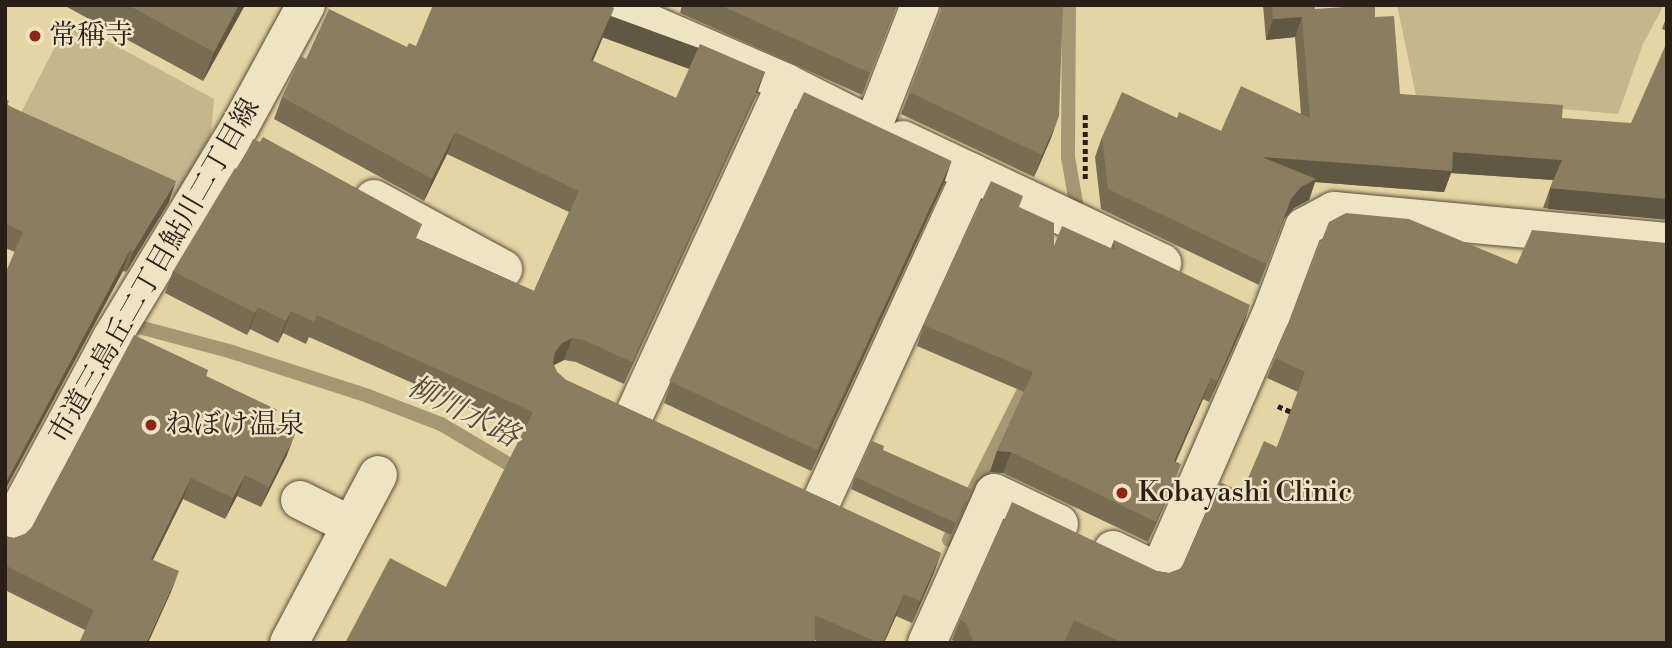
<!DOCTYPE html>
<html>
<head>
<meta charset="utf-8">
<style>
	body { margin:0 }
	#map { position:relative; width:1672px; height:648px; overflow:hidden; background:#e5d5a4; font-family:"Libre Bodoni","Noto Serif JP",serif }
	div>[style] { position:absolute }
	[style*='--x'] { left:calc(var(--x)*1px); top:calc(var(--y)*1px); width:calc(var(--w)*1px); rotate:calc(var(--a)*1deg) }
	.green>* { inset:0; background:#c5b68c }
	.stream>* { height:14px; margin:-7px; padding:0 7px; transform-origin:7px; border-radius:7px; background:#a59774 }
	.path>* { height:4.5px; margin-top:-2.25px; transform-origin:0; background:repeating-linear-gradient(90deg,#2a1f17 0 5px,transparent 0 8.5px) }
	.roads { filter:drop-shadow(0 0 2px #594c3a) drop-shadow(0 0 2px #594c3a) }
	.minor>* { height:38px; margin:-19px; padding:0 19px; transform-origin:19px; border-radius:19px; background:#eee4c4 }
	.wall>* { inset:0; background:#786c53 }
	.shaded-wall>* { inset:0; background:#615843; transform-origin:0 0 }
	.building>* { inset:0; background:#8b7e60; transform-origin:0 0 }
	.dots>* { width:19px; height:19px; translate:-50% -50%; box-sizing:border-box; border:4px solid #eee4c4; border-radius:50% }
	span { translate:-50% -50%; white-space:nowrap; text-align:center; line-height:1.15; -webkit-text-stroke:5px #eee4c4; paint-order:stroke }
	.poi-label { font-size:28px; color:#2a1f17 }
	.left { translate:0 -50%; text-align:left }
	.street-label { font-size:28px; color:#2a1f17 }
	.water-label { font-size:30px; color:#554938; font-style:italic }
	.frame { position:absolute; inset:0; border:7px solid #2a1f17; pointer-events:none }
</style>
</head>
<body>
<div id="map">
	<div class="green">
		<i style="clip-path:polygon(1397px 5px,1664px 5px,1643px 44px,1618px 114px,1416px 96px)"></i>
		<i style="clip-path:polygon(69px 20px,214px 99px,211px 133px,176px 198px,14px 126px)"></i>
	</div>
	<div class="stream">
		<i style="--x:1069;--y:5;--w:152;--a:90.4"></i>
		<i style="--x:1068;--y:157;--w:64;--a:80.1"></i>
		<i style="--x:139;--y:327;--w:96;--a:15"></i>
		<i style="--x:232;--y:352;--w:143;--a:17.9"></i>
		<i style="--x:368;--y:396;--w:78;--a:21"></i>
		<i style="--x:441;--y:424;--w:94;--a:30.7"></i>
		<i style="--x:949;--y:540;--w:183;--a:-63.4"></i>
	</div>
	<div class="path">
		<i style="--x:1085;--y:179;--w:66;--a:-90"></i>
		<i style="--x:1278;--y:406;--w:20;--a:24"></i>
	</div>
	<div class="roads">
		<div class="minor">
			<i style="--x:607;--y:5;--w:195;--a:23.5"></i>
			<i style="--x:786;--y:83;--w:74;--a:26.6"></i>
			<i style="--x:873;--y:126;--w:130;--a:-68.8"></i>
			<i style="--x:903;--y:140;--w:287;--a:25.4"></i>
			<i style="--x:374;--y:199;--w:147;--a:28.5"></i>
			<i style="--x:635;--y:413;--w:363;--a:-65.4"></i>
			<i style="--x:300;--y:500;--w:56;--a:26.6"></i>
			<i style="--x:822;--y:500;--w:360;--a:-65.4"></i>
			<i style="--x:5;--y:537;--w:225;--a:-61.8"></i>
			<i style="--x:111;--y:339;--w:249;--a:-58.8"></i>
			<i style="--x:240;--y:126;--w:138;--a:-61.4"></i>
			<i style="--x:1113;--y:550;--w:51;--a:25.6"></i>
			<i style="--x:1159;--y:572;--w:280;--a:-66.5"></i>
			<i style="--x:1271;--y:315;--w:94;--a:-69.4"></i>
			<i style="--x:1304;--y:227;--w:34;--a:-28"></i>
			<i style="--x:1334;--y:211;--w:334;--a:5.3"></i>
			<i style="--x:289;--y:643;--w:190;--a:-62.1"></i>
			<i style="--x:927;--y:643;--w:164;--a:-65.9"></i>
			<i style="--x:994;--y:493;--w:72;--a:25.5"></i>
		</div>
	</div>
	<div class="wall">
		<i style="clip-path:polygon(67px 5px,245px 5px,203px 81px,67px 7px)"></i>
		<i style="clip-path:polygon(682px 5px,897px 5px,862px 95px,680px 13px)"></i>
		<i style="clip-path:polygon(941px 5px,1063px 5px,1051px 138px,1034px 177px,901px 114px,941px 11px)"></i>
		<i style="clip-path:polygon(1263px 5px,1315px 5px,1315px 9px,1375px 17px,1400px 94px,1562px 118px,1667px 220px,1543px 208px,1553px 180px,1451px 173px,1444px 192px,1315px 182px,1309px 200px,1294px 208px,1284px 219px,1259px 285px,1101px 209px,1095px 157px,1102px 137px,1177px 118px,1221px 131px,1301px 114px,1295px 37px,1266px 40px)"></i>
		<i style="clip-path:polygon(1667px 16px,1667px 31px,1662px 29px)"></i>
		<i style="clip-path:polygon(606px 30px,593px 61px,676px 98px,757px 94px,624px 384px,576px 362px,564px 360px,554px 365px,557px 372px,566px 380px,941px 553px,933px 575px,912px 623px,896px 616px,884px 643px,820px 643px,815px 640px,446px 587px,523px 432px,309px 337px,306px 344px,283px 333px,278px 343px,250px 329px,247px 335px,165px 293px,173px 271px,422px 224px,416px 238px,534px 291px,569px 212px,447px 154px,424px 201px,274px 119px,282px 97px,306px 59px,407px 47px)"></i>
		<i style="clip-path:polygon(5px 99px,8px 105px,169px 202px,126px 272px,123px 271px,5px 490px,5px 274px,15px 252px,5px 248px)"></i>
		<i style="clip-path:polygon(951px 162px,944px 183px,811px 471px,664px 403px,671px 382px)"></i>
		<i style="clip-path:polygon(1019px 207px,1054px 246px,1111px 248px,1114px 240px,1243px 326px,1209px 402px,1203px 399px,1175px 462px,1173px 485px,1148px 542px,1003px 473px,990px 472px,997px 451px,1024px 392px,917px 346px,924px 325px)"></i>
		<i style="clip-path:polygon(1517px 264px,1667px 643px,1071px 643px,1067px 641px,1066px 643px,957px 643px,952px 640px,960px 620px,1157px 571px,1169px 573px,1180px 569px,1277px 447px,1298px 392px,1267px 378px,1275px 358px)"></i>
		<i style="clip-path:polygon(208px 370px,206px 376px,277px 410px,272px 423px,287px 455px,261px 507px,237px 496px,225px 519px,183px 499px,153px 560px,171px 592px,85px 630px,5px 590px,5px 536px,14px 538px,25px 534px)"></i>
		<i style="clip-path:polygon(883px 450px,967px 501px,951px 535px,851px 489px,855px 477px)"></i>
	</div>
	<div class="shaded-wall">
		<i style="clip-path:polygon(239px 5px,245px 5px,203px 81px,214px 52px)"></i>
		<i style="clip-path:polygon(614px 8px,606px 30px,583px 82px,591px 60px)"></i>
		<i style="clip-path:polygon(1302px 17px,1295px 37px,1266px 40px,1273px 19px)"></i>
		<i style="left:765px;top:72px;width:23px;height:319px;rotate:110deg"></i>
		<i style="clip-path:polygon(1059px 116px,1051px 138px,1034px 177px,1042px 155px)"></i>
		<i style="clip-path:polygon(455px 132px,447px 154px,424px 201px,432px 179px)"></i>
		<i style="clip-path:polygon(1453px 152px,1562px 160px,1555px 180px,1451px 173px,1444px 192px,1315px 182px,1309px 200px,1294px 208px,1284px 219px,1259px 285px,1291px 199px,1262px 157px)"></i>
		<i style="clip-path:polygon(951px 162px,944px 183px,811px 471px,819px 450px)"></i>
		<i style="clip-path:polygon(176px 181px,169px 202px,126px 272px,133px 252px)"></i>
		<i style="left:1550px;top:188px;width:118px;height:21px;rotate:5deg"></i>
		<i style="clip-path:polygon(130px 250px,123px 271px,5px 490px,5px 484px)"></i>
		<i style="clip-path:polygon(1250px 305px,1243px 326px,1209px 402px,1217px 381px)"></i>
		<i style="clip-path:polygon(258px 307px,250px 329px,247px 335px,255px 313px)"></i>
		<i style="clip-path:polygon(291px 311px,283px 333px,278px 343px,286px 321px)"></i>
		<i style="clip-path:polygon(572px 338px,564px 360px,554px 365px,547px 374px,555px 352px,562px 343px)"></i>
		<i style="clip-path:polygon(1211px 378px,1203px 399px,1167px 482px,1174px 461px)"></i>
		<i style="clip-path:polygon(295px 434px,287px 455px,261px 507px,269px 487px)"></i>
		<i style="clip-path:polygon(997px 451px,1011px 452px,1003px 473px,990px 472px)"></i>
		<i style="clip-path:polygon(1181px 464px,1173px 485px,1148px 542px,1156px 522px)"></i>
		<i style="clip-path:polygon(245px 475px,237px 496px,225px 519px,233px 498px)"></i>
		<i style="clip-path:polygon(191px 478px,183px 499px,143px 579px,151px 559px)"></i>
		<i style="clip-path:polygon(941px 553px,933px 575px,912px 623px,920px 601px)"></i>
		<i style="clip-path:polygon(179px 571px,171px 592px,148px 643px,146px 643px)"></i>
		<i style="clip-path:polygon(904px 594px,896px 616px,884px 643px,883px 643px)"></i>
	</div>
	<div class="building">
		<i style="clip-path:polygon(128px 5px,239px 5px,214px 52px)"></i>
		<i style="clip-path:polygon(433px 5px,608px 5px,614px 8px,591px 60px,676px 98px,700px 44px,765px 72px,632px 362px,584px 340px,572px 338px,562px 343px,555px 352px,553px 363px,557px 372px,566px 380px,941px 553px,920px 601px,904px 594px,883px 643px,879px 643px,815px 615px,815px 643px,345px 643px,390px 558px,446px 587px,533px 412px,317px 315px,314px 322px,291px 311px,286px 321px,258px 307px,255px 313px,173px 271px,235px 168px,238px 170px,253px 139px,260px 142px,263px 137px,422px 224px,415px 238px,534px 291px,579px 191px,455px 132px,432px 179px,282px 97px,301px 56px,306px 59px,329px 9px,407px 47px,409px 43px,416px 46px)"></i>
		<i style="clip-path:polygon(720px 5px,896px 5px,870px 73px)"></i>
		<i style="clip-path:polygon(943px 5px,1063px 5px,1059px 116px,1042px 155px,909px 92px)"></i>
		<i style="clip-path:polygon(1272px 5px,1315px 5px,1315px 9px,1375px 5px,1375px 17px,1394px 16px,1400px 94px,1563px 105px,1562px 118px,1631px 123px,1667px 42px,1667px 199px,1550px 188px,1562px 160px,1453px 152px,1452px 171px,1262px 157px,1316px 179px,1301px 187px,1291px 199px,1266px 264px,1108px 189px,1102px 137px,1122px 92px,1177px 118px,1179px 112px,1221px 131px,1241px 86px,1310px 118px,1302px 17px,1273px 19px)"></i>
		<i style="left:804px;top:92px;width:163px;height:319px;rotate:25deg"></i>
		<i style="clip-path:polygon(5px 99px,9px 101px,7px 105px,176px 181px,133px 252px,130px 250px,5px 484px,5px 274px,23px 232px,5px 223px)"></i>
		<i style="clip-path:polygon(991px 181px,1023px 196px,1019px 207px,1054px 223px,1054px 246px,1062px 226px,1115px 250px,1114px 240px,1250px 305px,1217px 381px,1211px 378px,1174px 461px,1181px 464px,1156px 522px,1011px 452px,997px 451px,1033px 372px,924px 325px)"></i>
		<i style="clip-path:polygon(1346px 213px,1409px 219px,1517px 264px,1532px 230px,1667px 243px,1667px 643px,1123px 643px,1074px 620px,1064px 643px,974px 643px,966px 623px,960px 620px,1012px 502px,1157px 571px,1169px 573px,1180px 569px,1186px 560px,1220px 482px,1242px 492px,1264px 441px,1277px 447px,1305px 372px,1275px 358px,1329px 222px)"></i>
		<i style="clip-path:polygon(134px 335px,208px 370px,205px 376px,277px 410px,270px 422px,295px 434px,269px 487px,245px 475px,233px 498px,191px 478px,151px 559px,179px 571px,146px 643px,79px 643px,94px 610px,5px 565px,5px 536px,14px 538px,25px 534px,32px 527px)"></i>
		<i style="clip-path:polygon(872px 441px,884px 446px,883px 450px,971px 489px,956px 523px,855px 477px)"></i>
	</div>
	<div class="dots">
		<i style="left:35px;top:36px;background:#8f2418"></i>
		<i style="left:151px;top:425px;background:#8f2418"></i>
		<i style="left:1122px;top:493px;background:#8f2418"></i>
	</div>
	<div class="poi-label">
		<span class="left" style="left:49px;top:36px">常稱寺</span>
		<span class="left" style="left:165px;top:425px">ねぼけ温泉</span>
		<span class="left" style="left:1138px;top:493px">Kobayashi Clinic</span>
	</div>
	<div class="street-label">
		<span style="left:155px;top:271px;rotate:-60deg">市道三島丘二丁目鮎川二丁目線</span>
	</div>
	<div class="water-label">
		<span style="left:463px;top:412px;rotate:27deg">柳川水路</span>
	</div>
	<div class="frame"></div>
</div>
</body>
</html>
